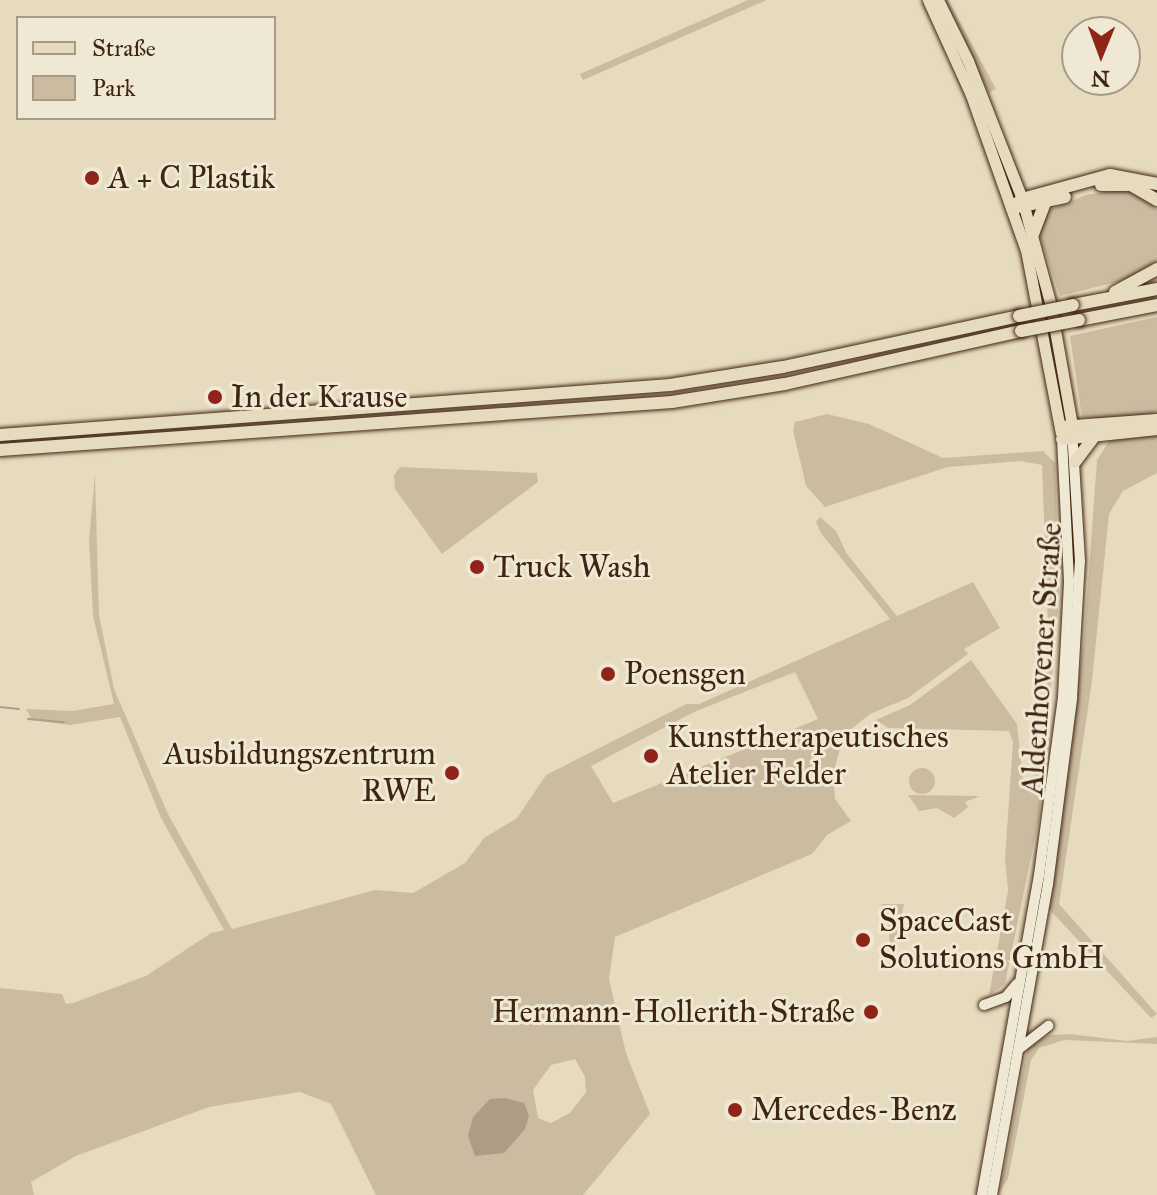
<!DOCTYPE html>
<html>
<head>
<meta charset="utf-8">
<style>
	body { margin:0 }
	#map { position:relative; width:1157px; height:1195px; overflow:hidden; background:#e7dbbf; font-family:"IM FELL Great Primer",serif }
	div>[style] { position:absolute }
	[style*='--x'] { left:calc(var(--x)*1px); top:calc(var(--y)*1px); width:calc(var(--w)*1px); rotate:calc(var(--a)*1deg) }
	.green>* { inset:0; background:#cbbca1 }
	.round { border-radius:50% }
	.water>* { inset:0; background:#ae9d84 }
	.stream>* { height:2px; margin:-1px; padding:0 1px; transform-origin:1px; border-radius:1px; background:#ae9d84 }
	.roads { filter:drop-shadow(0 0 2px #402510) drop-shadow(0 0 2px #402510) }
	.secondary>* { height:10px; margin:-5px; padding:0 5px; transform-origin:5px; border-radius:5px; background:#efe8d5 }
	.primary>* { height:11px; margin:-5.5px; padding:0 5.5px; transform-origin:5.5px; border-radius:5.5px; background:#e7dbbf }
	.highway>* { height:12px; margin:-6px; padding:0 6px; transform-origin:6px; border-radius:6px; background:#e7dbbf }
	.bridges { filter:drop-shadow(0 0 2px #402510) drop-shadow(0 0 2px #402510) }
	.highway-bridge>* { height:12px; margin:-6px; padding:0 6px; transform-origin:6px; border-radius:6px; background:#e7dbbf }
	.dots>* { width:22px; height:22px; translate:-50% -50%; box-sizing:border-box; border:4px solid #efe8d5; border-radius:50% }
	span { translate:-50% -50%; white-space:nowrap; text-align:center; line-height:1.15; -webkit-text-stroke:6px #efe8d5; paint-order:stroke }
	.poi-label { font-size:32px; color:#402510 }
	.left { translate:0 -50%; text-align:left }
	.right { translate:-100% -50%; text-align:right }
	.street-label { font-size:32px; color:#402510 }
	.legend { position:absolute; left:16px; top:16px; width:260px; height:104px; box-sizing:border-box; background:#efe8d5; border:2px solid #a99a86; margin:0; padding:10px 14px; list-style:none; font-size:24px; color:#402510 }
	.legend li { display:flex; align-items:center; gap:16px; height:40px }
	.legend b { width:40px; border:2px solid #a99a86 }
	.north { position:absolute; left:1061px; top:16px; width:80px; height:80px; box-sizing:border-box; background:#efe8d5; border:2px solid #a99a86; border-radius:50%; rotate:181deg; font-size:22px; font-weight:700; line-height:32px; text-align:center; color:#402510 }
	.north::after { content:''; display:block; margin:auto; width:28px; height:36px; background:#8f2418; clip-path:polygon(50% 0,100% 100%,50% 72%,0 100%) }
</style>
</head>
<body>
<div id="map">
	<div class="green">
		<i style="clip-path:polygon(748px 0,767px 0,583px 80px,580px 74px)"></i>
		<i style="clip-path:polygon(942px 0,948px 0,996px 89px,989px 93px)"></i>
		<i style="clip-path:polygon(1113px 191px,1135px 192px,1157px 209px,1157px 261px,1140px 276px,1060px 296px,1039px 234px,1049px 210px,1086px 195px)"></i>
		<i style="clip-path:polygon(1157px 317px,1157px 413px,1106px 419px,1082px 417px,1070px 336px)"></i>
		<i style="clip-path:polygon(827px 414px,869px 424px,943px 458px,1043px 451px,1055px 463px,1059px 597px,1039px 818px,1005px 984px,989px 995px,1008px 891px,1005px 858px,1013px 742px,1009px 731px,888px 728px,876px 720px,910px 705px,971px 660px,1017px 724px,1023px 780px,1040px 773px,1048px 626px,1042px 465px,1020px 461px,948px 467px,825px 507px,806px 486px,793px 430px,795px 422px)"></i>
		<i style="clip-path:polygon(1157px 433px,1157px 473px,1123px 491px,1109px 514px,1092px 681px,1059px 904px,1157px 1014px,1151px 1018px,1048px 908px,1084px 638px,1097px 460px,1109px 441px)"></i>
		<i style="clip-path:polygon(400px 467px,537px 473px,538px 482px,442px 554px,395px 489px,394px 475px)"></i>
		<i style="clip-path:polygon(evenodd,95px 474px,99px 615px,114px 689px,168px 814px,232px 929px,375px 890px,413px 893px,465px 863px,484px 838px,517px 818px,546px 775px,686px 704px,699px 704px,890px 619px,821px 533px,816px 522px,820px 517px,836px 531px,847px 554px,897px 616px,973px 582px,1000px 628px,964px 649px,968px 654px,908px 698px,870px 714px,844px 735px,833px 774px,835px 799px,851px 821px,827px 835px,812px 854px,615px 937px,609px 979px,626px 1053px,650px 1114px,583px 1195px,376px 1195px,331px 1104px,300px 1092px,209px 1107px,76px 1156px,31px 1182px,34px 1195px,0 1195px,0 988px,62px 994px,66px 1004px,73px 1003px,146px 976px,211px 933px,224px 930px,161px 818px,120px 717px,70px 725px,32px 720px,26px 709px,72px 711px,114px 704px,93px 616px,89px 540px,95px 474px,795px 672px,818px 719px,613px 803px,591px 766px,694px 712px,795px 672px,95px 474px,575px 1059px,585px 1077px,586px 1092px,570px 1113px,551px 1123px,538px 1118px,533px 1090px,551px 1065px,575px 1059px)"></i>
		<i class="round" style="left:909px;top:768px;width:26px;height:26px"></i>
		<i style="clip-path:polygon(908px 795px,980px 796px,965px 802px,968px 807px,954px 818px,937px 808px,919px 811px)"></i>
		<i style="clip-path:polygon(881px 904px,904px 904px,892px 969px,885px 949px,890px 948px,887px 909px)"></i>
		<i style="clip-path:polygon(1070px 1034px,1127px 1041px,1157px 1037px,1157px 1044px,1064px 1040px,1039px 1048px,1031px 1060px,1008px 1179px,1000px 1191px,1028px 1045px,1050px 1035px)"></i>
	</div>
	<div class="water">
		<i style="clip-path:polygon(505px 1098px,524px 1103px,529px 1115px,525px 1129px,504px 1153px,475px 1156px,468px 1136px,473px 1117px,490px 1099px)"></i>
	</div>
	<div class="stream">
		<i style="--x:0;--y:707;--w:19;--a:6"></i>
		<i style="--x:28;--y:719;--w:36;--a:5"></i>
	</div>
	<div class="roads">
		<div class="secondary">
			<i style="--x:984;--y:1005;--w:23;--a:-20"></i>
			<i style="--x:1006;--y:997;--w:17;--a:-50"></i>
			<i style="--x:1020;--y:1048;--w:36;--a:-38"></i>
			<i style="--x:982;--y:1195;--w:325;--a:-79.9"></i>
			<i style="--x:1039;--y:875;--w:180;--a:-82.3"></i>
			<i style="--x:1063;--y:697;--w:116;--a:-87"></i>
			<i style="--x:1069;--y:581;--w:142;--a:-92.8"></i>
			<i style="--x:992;--y:1195;--w:316;--a:-79.8"></i>
			<i style="--x:1048;--y:884;--w:188;--a:-82.6"></i>
			<i style="--x:1072;--y:698;--w:137;--a:-86.7"></i>
			<i style="--x:1080;--y:561;--w:129;--a:-93.5"></i>
		</div>
		<div class="primary">
			<i style="--x:928;--y:0;--w:104;--a:65.6"></i>
			<i style="--x:971;--y:95;--w:164;--a:70.5"></i>
			<i style="--x:1026;--y:250;--w:186;--a:79.2"></i>
			<i style="--x:938;--y:0;--w:68;--a:63.8"></i>
			<i style="--x:968;--y:61;--w:148;--a:68.6"></i>
			<i style="--x:1022;--y:199;--w:107;--a:74.8"></i>
			<i style="--x:1050;--y:302;--w:126;--a:79.9"></i>
		</div>
		<div class="highway">
			<i style="--x:1101;--y:185;--w:30;--a:0"></i>
			<i style="--x:1131;--y:185;--w:30;--a:30"></i>
			<i style="--x:1012;--y:208;--w:13;--a:-42"></i>
			<i style="--x:1022;--y:199;--w:91;--a:-15.3"></i>
			<i style="--x:1110;--y:175;--w:48;--a:10.8"></i>
			<i style="--x:1012;--y:208;--w:54;--a:-11.7"></i>
			<i style="--x:1033;--y:234;--w:33;--a:-69"></i>
			<i style="--x:1115;--y:292;--w:48;--a:-28.7"></i>
			<i style="--x:1073;--y:305;--w:86;--a:-10.8"></i>
			<i style="--x:1079;--y:320;--w:79;--a:-10.9"></i>
			<i style="--x:1061;--y:427;--w:96;--a:-4.2"></i>
			<i style="--x:0;--y:435;--w:672;--a:-4.27"></i>
			<i style="--x:670;--y:385;--w:114;--a:-9.1"></i>
			<i style="--x:783;--y:367;--w:241;--a:-12.2"></i>
			<i style="--x:1062;--y:439;--w:96;--a:-6"></i>
			<i style="--x:0;--y:450;--w:674;--a:-4.09"></i>
			<i style="--x:672;--y:402;--w:114;--a:-9.1"></i>
			<i style="--x:785;--y:384;--w:242;--a:-12.7"></i>
			<i style="--x:1075;--y:462;--w:31;--a:-53"></i>
		</div>
	</div>
	<div class="bridges">
		<div class="highway-bridge">
			<i style="--x:1019;--y:316;--w:55;--a:-11.5"></i>
			<i style="--x:1021;--y:331;--w:59;--a:-10.7"></i>
		</div>
	</div>
	<div class="dots">
		<i style="left:92px;top:178px;background:#8f2418"></i>
		<i style="left:215px;top:397px;background:#8f2418"></i>
		<i style="left:477px;top:567px;background:#8f2418"></i>
		<i style="left:608px;top:674px;background:#8f2418"></i>
		<i style="left:651px;top:756px;background:#8f2418"></i>
		<i style="left:452px;top:773px;background:#8f2418"></i>
		<i style="left:863px;top:940px;background:#8f2418"></i>
		<i style="left:871px;top:1012px;background:#8f2418"></i>
		<i style="left:735px;top:1110px;background:#8f2418"></i>
	</div>
	<div class="poi-label">
		<span class="left" style="left:108px;top:178px">A + C Plastik</span>
		<span class="left" style="left:231px;top:397px">In der Krause</span>
		<span class="left" style="left:493px;top:567px">Truck Wash</span>
		<span class="left" style="left:624px;top:674px">Poensgen</span>
		<span class="left" style="left:667px;top:756px">Kunsttherapeutisches<br>Atelier Felder</span>
		<span class="right" style="left:436px;top:773px">Ausbildungszentrum<br>RWE</span>
		<span class="left" style="left:879px;top:940px">SpaceCast<br>Solutions GmbH</span>
		<span class="right" style="left:855px;top:1012px">Hermann-Hollerith-Straße</span>
		<span class="left" style="left:751px;top:1110px">Mercedes-Benz</span>
	</div>
	<div class="street-label">
		<span style="left:1042px;top:659px;rotate:-86deg">Aldenhovener Straße</span>
	</div>
	<ul class="legend">
	<li><b style="height:10px;background:#e7dbbf"></b>Straße</li>
	<li><b style="height:22px;background:#cbbca1"></b>Park</li>
	</ul>
	<div class="north">N</div>
</div>
</body>
</html>
